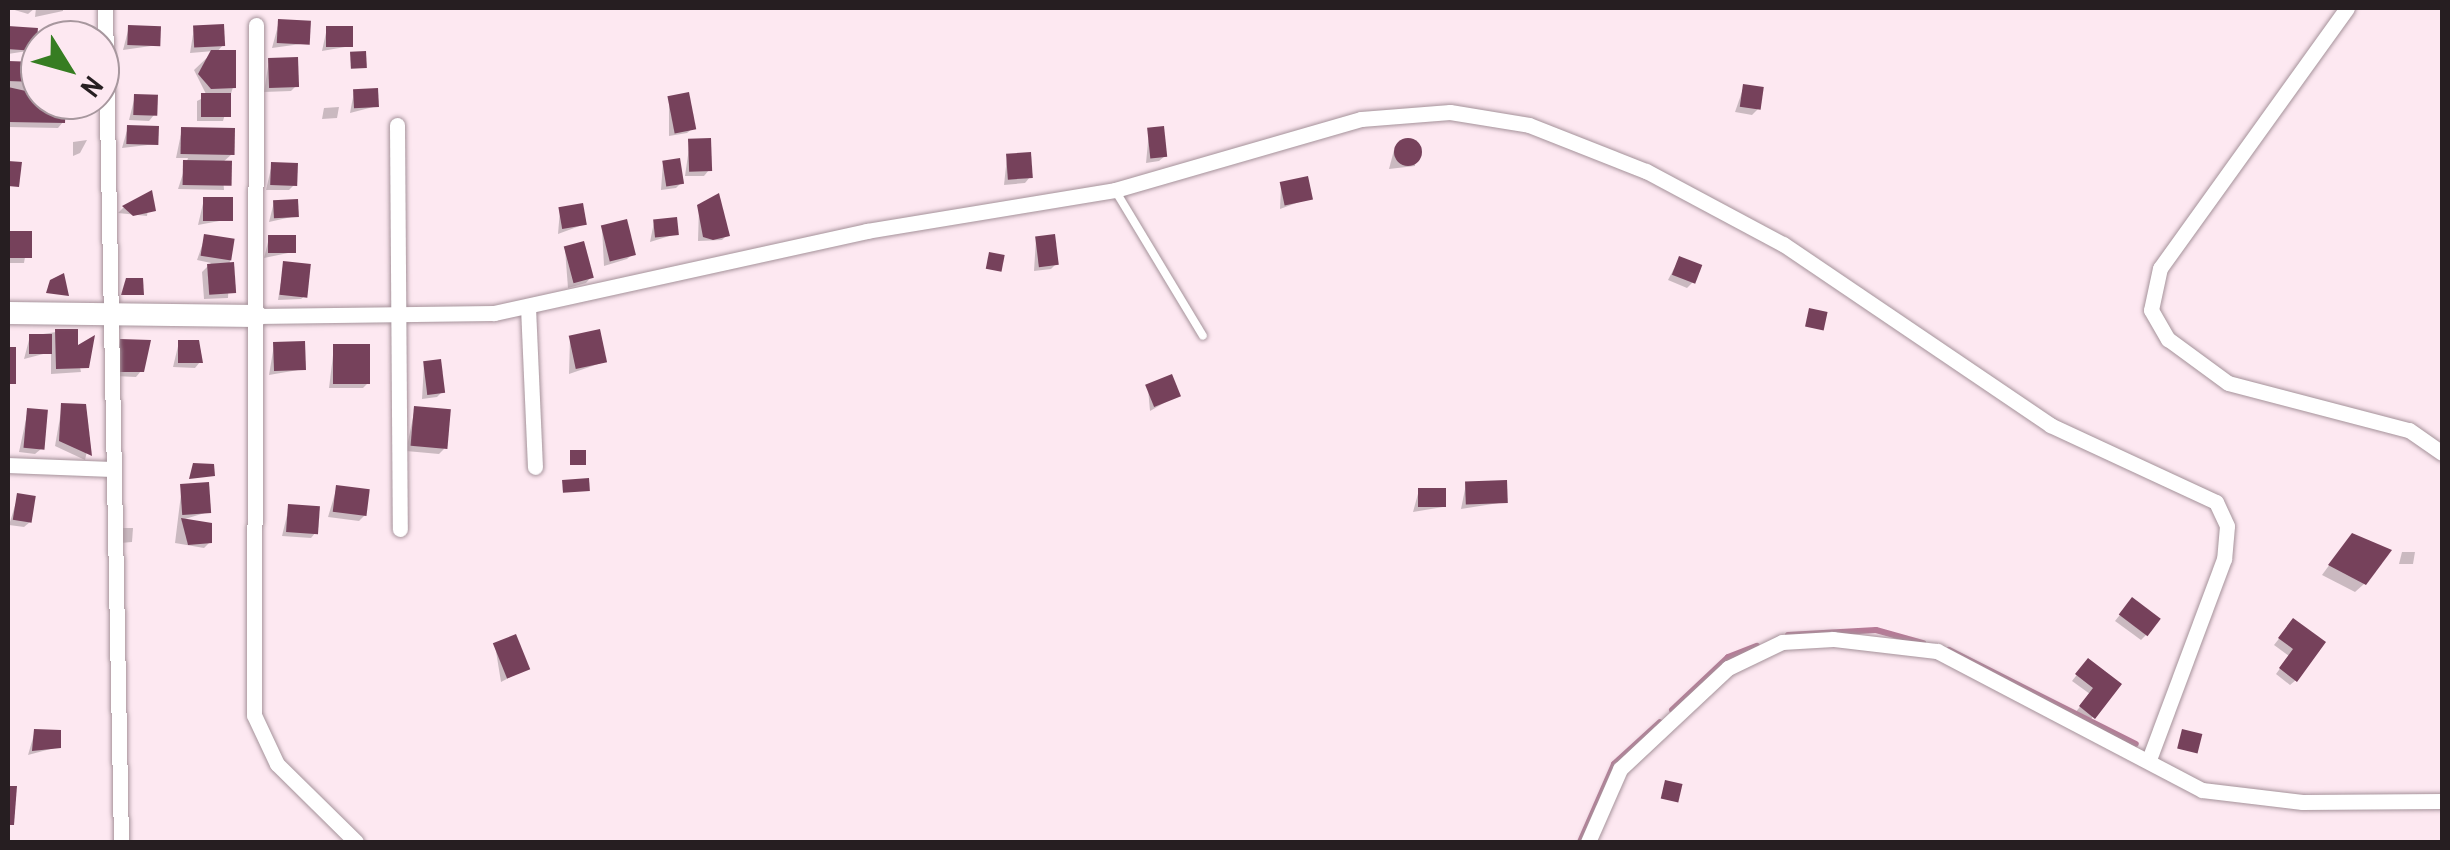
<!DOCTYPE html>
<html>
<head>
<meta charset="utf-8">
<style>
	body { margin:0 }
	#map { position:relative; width:2450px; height:850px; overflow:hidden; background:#fde8f1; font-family:"Archivo Narrow",sans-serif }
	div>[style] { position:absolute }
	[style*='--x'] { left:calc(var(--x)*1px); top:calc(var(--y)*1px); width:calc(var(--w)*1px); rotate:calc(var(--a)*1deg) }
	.shadow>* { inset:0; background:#0003 }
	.stream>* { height:6px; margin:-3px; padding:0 3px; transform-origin:3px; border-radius:3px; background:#b67b97 }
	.building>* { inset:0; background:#76415b; transform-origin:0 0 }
	.round { border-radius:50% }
	.roads { filter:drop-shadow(0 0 2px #a5929a) drop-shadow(0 0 2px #a5929a) }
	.lane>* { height:8px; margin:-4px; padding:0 4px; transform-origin:4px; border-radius:4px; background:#fff }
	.street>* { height:15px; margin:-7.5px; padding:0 7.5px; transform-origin:7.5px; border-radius:7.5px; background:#fff }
	.secondary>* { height:22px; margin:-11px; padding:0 11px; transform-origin:11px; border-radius:11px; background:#fff }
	span { translate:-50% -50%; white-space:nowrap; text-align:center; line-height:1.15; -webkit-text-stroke:10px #fde8f1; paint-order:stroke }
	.frame { position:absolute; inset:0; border:10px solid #261e21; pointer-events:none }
	.north { position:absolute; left:20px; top:20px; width:100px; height:100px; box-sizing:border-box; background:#fde8f1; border:2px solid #a7979e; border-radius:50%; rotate:127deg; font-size:28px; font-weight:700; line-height:40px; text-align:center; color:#261e21 }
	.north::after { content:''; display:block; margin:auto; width:35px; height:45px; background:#367d22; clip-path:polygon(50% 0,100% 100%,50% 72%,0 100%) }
</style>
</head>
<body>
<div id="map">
	<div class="shadow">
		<i style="clip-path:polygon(8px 8px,35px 8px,28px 14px)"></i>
		<i style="clip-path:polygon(36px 8px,63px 8px,63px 11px,35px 17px)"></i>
		<i style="clip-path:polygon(279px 22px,308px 43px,272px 48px)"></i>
		<i style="clip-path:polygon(129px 27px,158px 45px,123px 50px)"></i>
		<i style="clip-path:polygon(194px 28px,223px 45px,216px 53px,233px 87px,223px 121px,197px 121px,197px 101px,207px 96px,194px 70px,214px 51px,190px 53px)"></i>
		<i style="clip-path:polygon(327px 28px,351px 46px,322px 51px)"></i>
		<i style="clip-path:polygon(8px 29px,36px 31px,34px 50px,8px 54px)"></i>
		<i style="clip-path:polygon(269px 60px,296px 86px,291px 91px,264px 92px)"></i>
		<i style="clip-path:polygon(8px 63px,34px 64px,24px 90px,40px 90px,63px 122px,58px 128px,8px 127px)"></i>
		<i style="clip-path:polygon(1744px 86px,1758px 109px,1752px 115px,1735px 112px)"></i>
		<i style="clip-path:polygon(354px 92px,377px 106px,350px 113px)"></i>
		<i style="clip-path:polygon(135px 96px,154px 115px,149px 121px,129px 120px)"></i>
		<i style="clip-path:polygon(669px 98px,693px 128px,687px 133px,669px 136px)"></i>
		<i style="clip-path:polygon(339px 107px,337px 118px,322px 119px,324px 108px)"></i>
		<i style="clip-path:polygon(128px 127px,156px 144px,122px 148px)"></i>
		<i style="clip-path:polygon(182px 129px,232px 154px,222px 163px,224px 190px,178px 189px,188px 158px,176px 158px)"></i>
		<i style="clip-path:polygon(1149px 131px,1165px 156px,1159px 161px,1146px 163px)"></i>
		<i style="clip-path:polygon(87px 140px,80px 153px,73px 156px,73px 142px)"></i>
		<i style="clip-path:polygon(690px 141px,709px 170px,704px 176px,685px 176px)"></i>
		<i style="clip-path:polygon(1417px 141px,1415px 166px,1389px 169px,1394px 150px)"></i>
		<i style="clip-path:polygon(1007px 157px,1030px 177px,1025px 183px,1004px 185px)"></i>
		<i style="clip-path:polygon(663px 162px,681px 183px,676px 188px,661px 190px)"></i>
		<i style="clip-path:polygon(272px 164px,294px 185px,289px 190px,266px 190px)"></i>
		<i style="clip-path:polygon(1281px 186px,1310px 198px,1280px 209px)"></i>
		<i style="clip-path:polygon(150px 194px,147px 216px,118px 213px,123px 208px)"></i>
		<i style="clip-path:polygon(204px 199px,230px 219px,198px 225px)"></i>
		<i style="clip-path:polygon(274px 202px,296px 216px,269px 222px)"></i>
		<i style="clip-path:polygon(699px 207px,727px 235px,722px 240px,698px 241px)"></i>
		<i style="clip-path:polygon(560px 210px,585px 224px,558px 234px)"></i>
		<i style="clip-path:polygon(654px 222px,676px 234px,650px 242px)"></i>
		<i style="clip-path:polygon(602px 228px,633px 254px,627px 259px,604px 266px)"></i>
		<i style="clip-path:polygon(8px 234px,29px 234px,24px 263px,8px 263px)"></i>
		<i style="clip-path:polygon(205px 237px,230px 259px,228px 298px,204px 299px,202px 272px,211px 263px,197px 260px)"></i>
		<i style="clip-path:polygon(269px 238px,293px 252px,264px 258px)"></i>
		<i style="clip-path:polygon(1036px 239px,1056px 264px,1051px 269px,1034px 271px)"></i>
		<i style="clip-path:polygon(565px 249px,591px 277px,586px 283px,568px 288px)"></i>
		<i style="clip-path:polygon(1679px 259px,1693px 282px,1687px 288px,1668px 280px)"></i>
		<i style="clip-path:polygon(284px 264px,307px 294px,301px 299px,278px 300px)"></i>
		<i style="clip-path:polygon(56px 332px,76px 349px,81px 372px,51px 374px,51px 352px,24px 359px,30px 336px)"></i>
		<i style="clip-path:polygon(570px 338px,604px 362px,569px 374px)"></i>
		<i style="clip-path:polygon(121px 342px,141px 371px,136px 377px,114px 376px)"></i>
		<i style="clip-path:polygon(179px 342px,200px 362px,195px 368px,173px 367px)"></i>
		<i style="clip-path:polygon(274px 345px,304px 369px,269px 375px)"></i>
		<i style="clip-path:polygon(334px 347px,369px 382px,363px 388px,329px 388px)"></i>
		<i style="clip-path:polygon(424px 364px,442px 392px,437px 397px,422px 399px)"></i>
		<i style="clip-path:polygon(1148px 388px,1178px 395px,1150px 411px)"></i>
		<i style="clip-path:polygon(62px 406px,90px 438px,85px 460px,55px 446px)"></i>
		<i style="clip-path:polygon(415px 408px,444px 449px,439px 454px,406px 451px)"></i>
		<i style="clip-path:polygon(28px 410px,41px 449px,35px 454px,19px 452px)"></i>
		<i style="clip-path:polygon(1466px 484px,1505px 502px,1461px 509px)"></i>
		<i style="clip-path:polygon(182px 486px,208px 512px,185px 519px,210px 542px,204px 548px,175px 543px)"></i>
		<i style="clip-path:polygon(337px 487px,365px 515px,359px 521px,328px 517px)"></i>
		<i style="clip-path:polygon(1419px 490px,1443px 507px,1413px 512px)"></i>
		<i style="clip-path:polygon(18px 496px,30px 522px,24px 527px,9px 525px)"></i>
		<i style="clip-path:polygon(289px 507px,316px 532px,311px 538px,282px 536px)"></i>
		<i style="clip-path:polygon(121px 528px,133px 528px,132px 542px,120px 543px)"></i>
		<i style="clip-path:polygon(2344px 545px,2364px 584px,2355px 592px,2322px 575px)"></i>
		<i style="clip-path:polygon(2415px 552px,2413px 564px,2399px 564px,2402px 552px)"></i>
		<i style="clip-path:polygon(2127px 606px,2146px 635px,2141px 640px,2115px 621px)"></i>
		<i style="clip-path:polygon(2293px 621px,2296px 680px,2290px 685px,2276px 674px,2289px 656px,2274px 645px)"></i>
		<i style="clip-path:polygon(495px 645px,527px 668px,501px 682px)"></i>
		<i style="clip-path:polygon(2083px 667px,2118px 684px,2088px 723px,2075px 713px,2090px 694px,2072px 681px)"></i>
		<i style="clip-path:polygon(35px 731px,58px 747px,28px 755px)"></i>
	</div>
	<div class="stream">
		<i style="--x:1788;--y:635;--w:88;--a:-3.3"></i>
		<i style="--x:1876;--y:630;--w:49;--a:15.5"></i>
		<i style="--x:1949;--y:650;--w:209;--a:26.7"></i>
		<i style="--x:1672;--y:710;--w:77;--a:-43.4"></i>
		<i style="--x:1728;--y:657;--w:31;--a:-21"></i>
		<i style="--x:1580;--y:842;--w:85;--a:-66.4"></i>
		<i style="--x:1614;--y:764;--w:62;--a:-42.4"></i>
	</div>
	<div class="building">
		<i style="left:278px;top:19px;width:33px;height:24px;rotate:3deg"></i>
		<i style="left:224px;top:24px;width:22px;height:31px;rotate:87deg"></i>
		<i style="left:128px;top:25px;width:33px;height:20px;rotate:2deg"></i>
		<i style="left:8px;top:26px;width:30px;height:23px;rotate:4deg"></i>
		<i style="left:326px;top:26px;width:27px;height:21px"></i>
		<i style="clip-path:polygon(211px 50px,236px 50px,236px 88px,211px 89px,198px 74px)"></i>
		<i style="left:366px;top:51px;width:17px;height:16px;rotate:87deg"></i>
		<i style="left:298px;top:57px;width:30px;height:30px;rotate:88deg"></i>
		<i style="left:8px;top:61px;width:29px;height:20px;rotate:2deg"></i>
		<i style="left:1743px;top:84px;width:21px;height:23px;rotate:8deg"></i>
		<i style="clip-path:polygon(8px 87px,66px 100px,65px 123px,8px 122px)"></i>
		<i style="left:378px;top:88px;width:19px;height:25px;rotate:87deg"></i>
		<i style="left:689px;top:92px;width:38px;height:22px;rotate:79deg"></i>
		<i style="left:201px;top:93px;width:30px;height:24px"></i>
		<i style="left:134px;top:94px;width:24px;height:21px;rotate:2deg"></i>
		<i style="left:127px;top:125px;width:32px;height:19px;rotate:2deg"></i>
		<i style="left:1164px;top:126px;width:31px;height:17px;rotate:84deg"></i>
		<i style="left:181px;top:127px;width:54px;height:27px;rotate:1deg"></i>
		<i style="left:711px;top:138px;width:33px;height:23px;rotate:88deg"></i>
		<i class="round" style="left:1394px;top:138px;width:28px;height:28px"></i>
		<i style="left:1031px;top:152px;width:26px;height:25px;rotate:86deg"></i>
		<i style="left:680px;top:158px;width:26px;height:18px;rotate:81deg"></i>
		<i style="left:183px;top:160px;width:49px;height:25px;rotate:1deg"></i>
		<i style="clip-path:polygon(8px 161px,22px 162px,19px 187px,8px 186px)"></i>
		<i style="left:271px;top:162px;width:27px;height:23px;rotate:2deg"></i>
		<i style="left:1308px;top:176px;width:24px;height:29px;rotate:78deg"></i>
		<i style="clip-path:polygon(152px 190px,156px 211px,133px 216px,122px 206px)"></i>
		<i style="clip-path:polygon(719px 193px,730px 236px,713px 240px,703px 237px,697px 205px)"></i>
		<i style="left:203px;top:197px;width:30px;height:24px"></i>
		<i style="left:298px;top:199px;width:18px;height:25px;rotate:87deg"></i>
		<i style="left:583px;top:203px;width:22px;height:25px;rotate:80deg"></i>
		<i style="left:677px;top:217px;width:18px;height:24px;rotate:84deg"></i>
		<i style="left:627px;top:219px;width:37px;height:27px;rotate:76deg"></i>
		<i style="left:8px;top:231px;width:24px;height:27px"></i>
		<i style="left:204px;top:234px;width:31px;height:22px;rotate:9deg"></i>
		<i style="left:1055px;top:234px;width:31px;height:20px;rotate:83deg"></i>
		<i style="left:268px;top:235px;width:28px;height:18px"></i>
		<i style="left:584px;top:241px;width:38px;height:21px;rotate:75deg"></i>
		<i style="left:989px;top:252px;width:16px;height:17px;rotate:11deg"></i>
		<i style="left:1679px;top:256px;width:25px;height:20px;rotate:21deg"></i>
		<i style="left:283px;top:261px;width:28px;height:34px;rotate:6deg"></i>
		<i style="left:234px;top:262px;width:31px;height:27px;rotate:86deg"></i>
		<i style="clip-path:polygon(64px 273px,69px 296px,46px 293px,50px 280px)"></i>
		<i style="clip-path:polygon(126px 278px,143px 278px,144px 295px,121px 295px)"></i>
		<i style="left:1809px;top:308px;width:19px;height:19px;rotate:12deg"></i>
		<i style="clip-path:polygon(55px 329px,78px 329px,78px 345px,95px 335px,89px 368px,56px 369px)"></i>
		<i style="left:600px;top:329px;width:34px;height:32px;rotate:78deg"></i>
		<i style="left:29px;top:334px;width:23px;height:20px"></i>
		<i style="clip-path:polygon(120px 339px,151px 340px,144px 372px,119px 372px)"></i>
		<i style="clip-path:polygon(178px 340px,199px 340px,203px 363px,178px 363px)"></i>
		<i style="left:305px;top:341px;width:29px;height:32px;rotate:88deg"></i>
		<i style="left:333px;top:344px;width:37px;height:40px"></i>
		<i style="left:8px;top:347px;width:8px;height:37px"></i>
		<i style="left:441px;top:359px;width:34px;height:18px;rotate:83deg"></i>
		<i style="left:1172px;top:374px;width:24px;height:29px;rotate:68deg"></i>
		<i style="clip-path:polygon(61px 403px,86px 404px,92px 456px,59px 441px)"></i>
		<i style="left:414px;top:406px;width:37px;height:40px;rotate:5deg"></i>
		<i style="left:27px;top:408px;width:21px;height:40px;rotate:5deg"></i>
		<i style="left:570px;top:450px;width:16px;height:15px"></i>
		<i style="clip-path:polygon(193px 463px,214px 464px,215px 476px,189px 479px)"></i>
		<i style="left:589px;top:478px;width:13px;height:27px;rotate:86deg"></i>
		<i style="left:1507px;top:480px;width:23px;height:42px;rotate:88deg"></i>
		<i style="left:209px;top:482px;width:31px;height:29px;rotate:86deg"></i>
		<i style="left:336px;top:485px;width:34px;height:27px;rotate:7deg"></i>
		<i style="left:1418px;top:488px;width:28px;height:19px"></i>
		<i style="left:17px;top:493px;width:19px;height:27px;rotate:9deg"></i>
		<i style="left:288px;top:504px;width:32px;height:28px;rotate:4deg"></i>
		<i style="clip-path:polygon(181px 518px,212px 523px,212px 543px,188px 545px)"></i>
		<i style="clip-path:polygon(2352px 533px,2392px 550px,2366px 585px,2328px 565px)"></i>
		<i style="left:2132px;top:597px;width:36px;height:22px;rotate:37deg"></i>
		<i style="clip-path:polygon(2293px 618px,2326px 642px,2297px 682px,2279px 668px,2293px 649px,2278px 638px)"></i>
		<i style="left:516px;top:634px;width:38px;height:25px;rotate:68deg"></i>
		<i style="clip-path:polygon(2088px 658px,2122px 684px,2095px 719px,2079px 706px,2093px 688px,2075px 674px)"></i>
		<i style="clip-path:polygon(34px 729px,61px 730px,61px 748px,32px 751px)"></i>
		<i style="left:2182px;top:729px;width:21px;height:20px;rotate:14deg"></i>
		<i style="left:1665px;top:780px;width:18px;height:19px;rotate:13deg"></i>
		<i style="clip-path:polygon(8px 786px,17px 786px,14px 825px,8px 825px)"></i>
	</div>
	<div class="roads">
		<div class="lane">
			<i style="--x:1115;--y:190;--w:170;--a:58.9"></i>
		</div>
		<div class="street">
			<i style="--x:105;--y:8;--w:834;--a:88.9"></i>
			<i style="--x:2347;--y:8;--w:320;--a:125.7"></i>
			<i style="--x:2160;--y:268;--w:43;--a:102.1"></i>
			<i style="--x:2151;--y:310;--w:34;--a:60"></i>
			<i style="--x:2168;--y:339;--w:74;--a:36.3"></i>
			<i style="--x:2228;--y:383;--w:187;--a:14.6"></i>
			<i style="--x:2409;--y:430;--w:40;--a:34.9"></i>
			<i style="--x:256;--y:25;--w:690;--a:90.17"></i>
			<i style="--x:254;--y:715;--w:54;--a:64.9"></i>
			<i style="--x:277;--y:764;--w:111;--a:44.6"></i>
			<i style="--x:397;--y:125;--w:404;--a:89.6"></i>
			<i style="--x:528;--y:307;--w:160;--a:87.5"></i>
			<i style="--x:256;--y:316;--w:238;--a:-0.7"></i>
			<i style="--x:494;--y:313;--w:382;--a:-12.4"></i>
			<i style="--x:867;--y:231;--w:251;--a:-9.4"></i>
			<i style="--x:1115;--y:190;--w:256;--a:-16.1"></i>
			<i style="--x:1361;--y:119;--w:89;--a:-4.5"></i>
			<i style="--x:1450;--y:112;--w:80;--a:9.3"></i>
			<i style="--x:1529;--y:125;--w:126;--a:21.5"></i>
			<i style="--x:1646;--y:171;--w:155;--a:28.1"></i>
			<i style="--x:1783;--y:244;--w:323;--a:34.1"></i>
			<i style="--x:2050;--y:425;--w:183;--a:24.9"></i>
			<i style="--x:2216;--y:502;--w:26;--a:65"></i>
			<i style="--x:2227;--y:526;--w:33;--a:95"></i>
			<i style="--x:2224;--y:559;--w:215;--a:110.5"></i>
			<i style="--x:8;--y:465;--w:103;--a:2.2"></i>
			<i style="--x:1588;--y:842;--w:80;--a:-66.3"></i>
			<i style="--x:1620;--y:769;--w:148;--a:-43.1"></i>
			<i style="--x:1728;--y:668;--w:60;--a:-25.7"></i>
			<i style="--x:1782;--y:642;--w:51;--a:-3.4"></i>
			<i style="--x:1833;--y:639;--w:105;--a:6.6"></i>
			<i style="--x:1937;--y:651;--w:299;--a:27.7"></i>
			<i style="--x:2202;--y:790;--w:101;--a:6.8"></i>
			<i style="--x:2302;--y:802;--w:140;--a:-0.4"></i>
		</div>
		<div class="secondary">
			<i style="--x:8;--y:313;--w:248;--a:0.7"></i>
		</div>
	</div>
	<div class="frame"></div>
	<div class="north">N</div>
</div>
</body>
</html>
